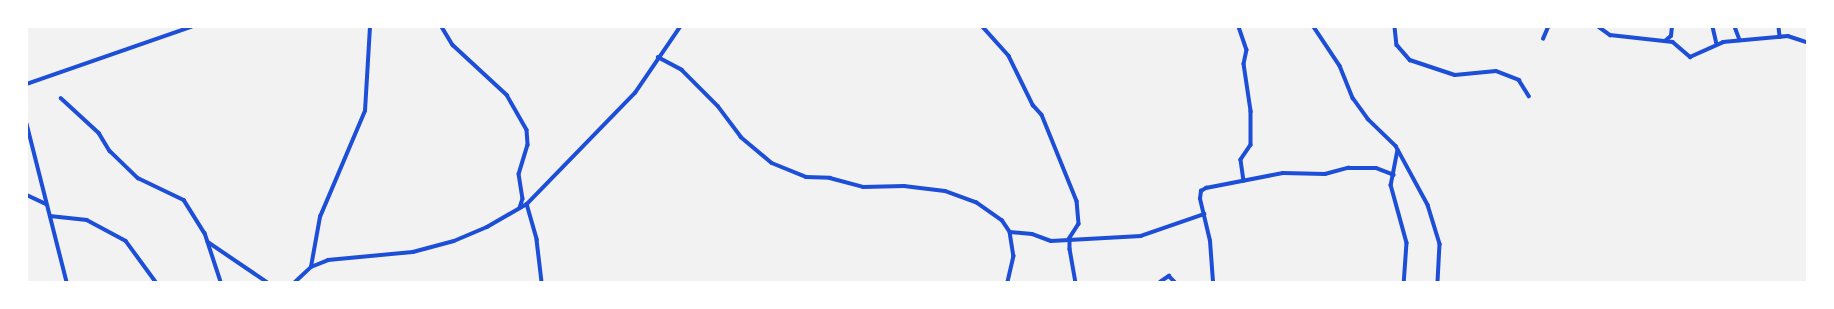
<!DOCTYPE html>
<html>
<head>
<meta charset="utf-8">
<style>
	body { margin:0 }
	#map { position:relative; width:1834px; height:309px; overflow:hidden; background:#f2f2f2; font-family:"Roboto Condensed",sans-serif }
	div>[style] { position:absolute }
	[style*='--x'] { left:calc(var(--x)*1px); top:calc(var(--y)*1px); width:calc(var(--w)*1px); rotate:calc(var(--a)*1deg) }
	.minor>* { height:3.5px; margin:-1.75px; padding:0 1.75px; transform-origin:1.75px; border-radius:1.75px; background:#1d4ed8 }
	span { translate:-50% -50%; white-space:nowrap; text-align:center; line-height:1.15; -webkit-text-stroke:4px #fff; paint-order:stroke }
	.frame { position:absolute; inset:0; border:28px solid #fff; pointer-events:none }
</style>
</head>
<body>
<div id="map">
	<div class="minor">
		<i style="--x:442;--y:27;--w:21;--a:59"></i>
		<i style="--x:453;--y:45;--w:74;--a:42.8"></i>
		<i style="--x:507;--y:95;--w:40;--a:60.3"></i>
		<i style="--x:527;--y:130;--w:15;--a:86"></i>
		<i style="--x:528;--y:145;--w:30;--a:107"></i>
		<i style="--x:519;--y:174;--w:25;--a:81"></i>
		<i style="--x:523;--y:199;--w:9;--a:108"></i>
		<i style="--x:983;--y:27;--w:39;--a:48"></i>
		<i style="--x:1009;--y:56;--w:55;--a:63.9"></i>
		<i style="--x:1033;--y:105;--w:13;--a:48"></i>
		<i style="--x:1042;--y:115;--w:93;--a:67.9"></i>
		<i style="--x:1077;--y:201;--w:23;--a:85"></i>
		<i style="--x:1079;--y:224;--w:17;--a:123"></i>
		<i style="--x:1070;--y:238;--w:11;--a:90"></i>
		<i style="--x:1070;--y:249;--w:34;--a:80"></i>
		<i style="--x:1239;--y:27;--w:24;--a:71"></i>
		<i style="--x:1247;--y:50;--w:14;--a:102"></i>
		<i style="--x:1244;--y:64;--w:48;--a:81.5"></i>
		<i style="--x:1251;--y:111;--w:34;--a:90"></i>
		<i style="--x:1251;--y:145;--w:18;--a:124"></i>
		<i style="--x:1241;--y:160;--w:21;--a:82"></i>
		<i style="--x:1314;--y:27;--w:47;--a:56.3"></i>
		<i style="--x:1340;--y:66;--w:35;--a:68"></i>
		<i style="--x:1353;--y:98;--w:26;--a:54"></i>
		<i style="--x:1368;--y:119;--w:39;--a:44"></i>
		<i style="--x:1396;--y:146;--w:67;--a:61.5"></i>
		<i style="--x:1428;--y:205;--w:41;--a:72.9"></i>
		<i style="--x:1440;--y:244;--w:38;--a:93"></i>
		<i style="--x:1395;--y:27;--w:18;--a:84"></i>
		<i style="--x:1397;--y:45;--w:20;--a:49"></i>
		<i style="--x:1410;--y:60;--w:47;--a:18.4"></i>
		<i style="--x:1455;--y:75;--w:41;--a:-5.6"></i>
		<i style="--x:1496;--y:71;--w:25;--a:21"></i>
		<i style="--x:1519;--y:80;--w:19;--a:58"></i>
		<i style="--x:1599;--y:27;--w:14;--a:36"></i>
		<i style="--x:1610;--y:35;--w:63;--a:6.3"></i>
		<i style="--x:1673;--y:42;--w:23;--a:41"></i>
		<i style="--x:1690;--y:57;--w:36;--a:-24"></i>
		<i style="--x:1723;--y:42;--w:65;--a:-5.3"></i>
		<i style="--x:1788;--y:36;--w:20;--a:18"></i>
		<i style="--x:1713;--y:27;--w:17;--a:77"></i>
		<i style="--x:1735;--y:27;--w:14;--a:69"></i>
		<i style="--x:1779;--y:27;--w:10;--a:84"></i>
		<i style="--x:1543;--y:39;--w:13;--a:-67"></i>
		<i style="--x:1666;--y:40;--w:6;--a:-39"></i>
		<i style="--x:1671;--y:36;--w:9;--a:-84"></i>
		<i style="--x:658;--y:57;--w:27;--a:28"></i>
		<i style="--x:682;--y:70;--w:51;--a:45"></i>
		<i style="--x:718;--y:106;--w:39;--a:53"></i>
		<i style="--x:741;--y:137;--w:40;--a:40"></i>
		<i style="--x:772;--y:163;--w:37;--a:22"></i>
		<i style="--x:806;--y:177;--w:24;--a:2"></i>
		<i style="--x:830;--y:178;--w:34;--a:15"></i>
		<i style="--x:863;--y:187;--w:41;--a:-1.4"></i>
		<i style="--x:904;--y:186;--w:41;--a:7"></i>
		<i style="--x:945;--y:191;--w:33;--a:20"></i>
		<i style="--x:976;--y:202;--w:32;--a:35"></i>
		<i style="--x:1002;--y:220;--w:14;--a:56"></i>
		<i style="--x:1010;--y:232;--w:24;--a:81"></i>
		<i style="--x:1014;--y:256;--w:27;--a:103"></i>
		<i style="--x:27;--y:84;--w:174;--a:-19.2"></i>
		<i style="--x:61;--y:98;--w:52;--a:42.6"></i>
		<i style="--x:99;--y:133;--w:21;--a:59"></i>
		<i style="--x:110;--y:151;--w:39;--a:44"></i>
		<i style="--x:138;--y:178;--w:51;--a:25.6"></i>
		<i style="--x:184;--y:200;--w:39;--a:58"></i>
		<i style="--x:205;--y:233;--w:52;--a:71.9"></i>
		<i style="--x:27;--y:124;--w:163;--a:75.8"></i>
		<i style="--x:1398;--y:150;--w:36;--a:101"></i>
		<i style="--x:1391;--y:185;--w:60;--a:74.6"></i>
		<i style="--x:1407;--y:243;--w:39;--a:94"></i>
		<i style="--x:27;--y:195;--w:21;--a:25"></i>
		<i style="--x:527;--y:204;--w:37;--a:74"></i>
		<i style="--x:537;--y:240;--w:42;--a:83.2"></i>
		<i style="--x:50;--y:216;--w:37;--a:6"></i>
		<i style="--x:87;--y:220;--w:44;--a:28.3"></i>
		<i style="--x:126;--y:241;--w:51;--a:53.8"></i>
		<i style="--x:1010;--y:232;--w:22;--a:5"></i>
		<i style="--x:1032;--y:234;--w:20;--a:20"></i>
		<i style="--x:1051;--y:241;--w:90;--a:-3.2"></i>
		<i style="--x:1141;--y:236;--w:67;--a:-19.2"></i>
		<i style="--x:208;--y:242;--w:71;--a:34.1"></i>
		<i style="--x:311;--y:267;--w:51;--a:-79.8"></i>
		<i style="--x:320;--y:217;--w:115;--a:-67"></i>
		<i style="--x:365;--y:111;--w:84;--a:-86.6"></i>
		<i style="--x:295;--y:282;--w:22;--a:-43"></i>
		<i style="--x:311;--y:267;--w:18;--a:-22"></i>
		<i style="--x:328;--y:260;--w:85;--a:-5.4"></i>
		<i style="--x:413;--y:252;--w:42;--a:-15"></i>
		<i style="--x:454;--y:241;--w:36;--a:-23"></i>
		<i style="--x:487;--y:227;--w:46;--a:-29.9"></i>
		<i style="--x:527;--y:204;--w:155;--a:-45.8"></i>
		<i style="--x:635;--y:93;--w:80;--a:-55.7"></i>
		<i style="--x:1160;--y:282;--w:11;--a:-34"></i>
		<i style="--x:1169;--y:276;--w:8;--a:45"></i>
		<i style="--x:1213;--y:282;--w:41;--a:-94.2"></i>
		<i style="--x:1210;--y:241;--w:43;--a:-103.4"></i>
		<i style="--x:1200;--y:199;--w:8;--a:-83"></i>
		<i style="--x:1201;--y:191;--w:6;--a:-31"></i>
		<i style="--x:1206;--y:188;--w:78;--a:-11"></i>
		<i style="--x:1283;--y:173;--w:42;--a:1.4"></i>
		<i style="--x:1325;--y:174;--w:24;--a:-15"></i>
		<i style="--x:1348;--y:168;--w:28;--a:0"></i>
		<i style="--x:1376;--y:168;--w:19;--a:21"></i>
	</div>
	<div class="frame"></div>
</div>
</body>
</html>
